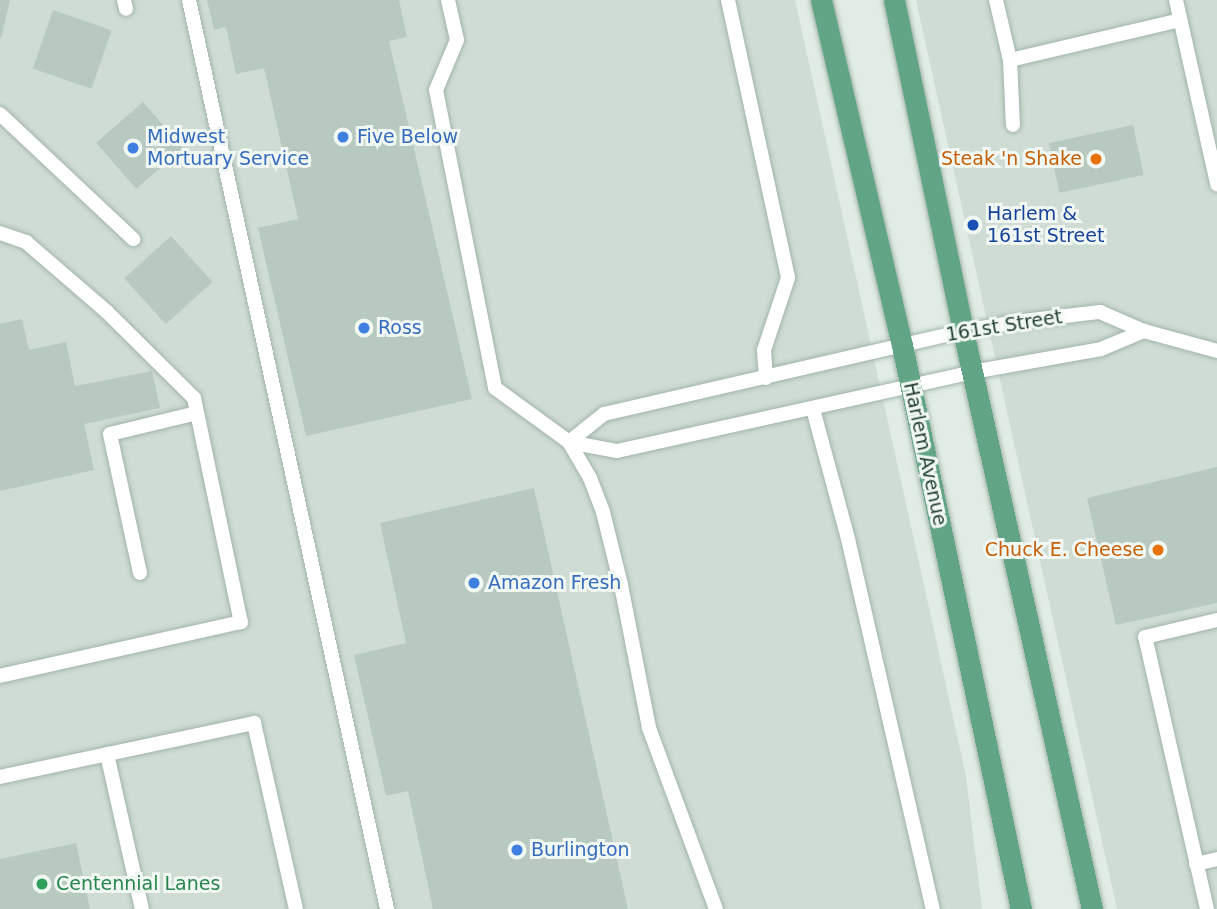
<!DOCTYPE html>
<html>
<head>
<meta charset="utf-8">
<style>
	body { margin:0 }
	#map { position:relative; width:1217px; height:909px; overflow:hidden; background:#e0ece4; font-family:"DejaVu Sans",sans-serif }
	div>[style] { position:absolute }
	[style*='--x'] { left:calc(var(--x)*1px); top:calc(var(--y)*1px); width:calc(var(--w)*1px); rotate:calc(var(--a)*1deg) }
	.built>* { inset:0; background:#cedcd3 }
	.building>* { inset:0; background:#b8cabf; transform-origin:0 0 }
	.roads { filter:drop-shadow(0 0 2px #a2b4aa) drop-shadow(0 0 2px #a2b4aa) }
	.lane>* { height:14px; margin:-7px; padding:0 7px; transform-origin:7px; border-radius:7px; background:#fff }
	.primary>* { height:21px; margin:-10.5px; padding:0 10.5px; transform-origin:10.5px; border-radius:10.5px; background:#61a586 }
	.dots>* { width:19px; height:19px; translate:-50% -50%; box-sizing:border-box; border:4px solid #f1f8f3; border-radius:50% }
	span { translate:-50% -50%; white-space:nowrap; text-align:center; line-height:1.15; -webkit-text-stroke:6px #f1f8f3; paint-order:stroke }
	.shop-label { font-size:19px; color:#366cbe }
	.left { translate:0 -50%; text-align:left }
	.food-label { font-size:19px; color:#c56008 }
	.right { translate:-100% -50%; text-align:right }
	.transit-label { font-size:19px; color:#164399 }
	.street-label { font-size:19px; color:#1f3e2f }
	.leisure-label { font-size:19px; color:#27864d }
</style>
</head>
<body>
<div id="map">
	<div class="built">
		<i style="clip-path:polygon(0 0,795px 0,966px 776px,982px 909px,0 909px)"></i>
		<i style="clip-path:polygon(916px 0,1217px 0,1217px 909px,1117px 909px)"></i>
	</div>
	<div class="building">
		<i style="clip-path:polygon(0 0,10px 0,1px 39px,0 38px)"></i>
		<i style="clip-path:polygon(207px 0,399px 0,407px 37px,389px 41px,472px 399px,306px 436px,258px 228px,298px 219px,264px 68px,236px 74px,226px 27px,214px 30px)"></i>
		<i style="left:53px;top:10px;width:62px;height:62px;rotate:19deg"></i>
		<i style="left:143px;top:102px;width:61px;height:62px;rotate:49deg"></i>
		<i style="left:1133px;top:125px;width:51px;height:86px;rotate:78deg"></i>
		<i style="left:171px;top:236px;width:62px;height:63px;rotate:48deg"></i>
		<i style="clip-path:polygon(22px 319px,29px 350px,66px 342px,75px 386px,152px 371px,160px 408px,84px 424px,94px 470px,0 491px,0 324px)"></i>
		<i style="clip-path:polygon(1217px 467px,1217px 603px,1116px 625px,1087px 498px)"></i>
		<i style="clip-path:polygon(534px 488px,628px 909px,433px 909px,408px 791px,386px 796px,354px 655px,406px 643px,380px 523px)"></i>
		<i style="clip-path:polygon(76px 843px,90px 909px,0 909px,0 859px)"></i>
	</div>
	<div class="roads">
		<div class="lane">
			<i style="--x:124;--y:0;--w:9;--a:77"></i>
			<i style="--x:189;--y:0;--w:930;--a:77.71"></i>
			<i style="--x:448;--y:0;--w:41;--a:77.3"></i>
			<i style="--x:457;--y:40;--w:54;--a:112.8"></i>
			<i style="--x:436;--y:90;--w:304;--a:78.8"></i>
			<i style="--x:495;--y:388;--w:92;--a:36.1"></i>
			<i style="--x:569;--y:442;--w:42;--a:59.7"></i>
			<i style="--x:590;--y:478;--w:36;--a:69"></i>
			<i style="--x:603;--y:512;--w:75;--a:76.1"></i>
			<i style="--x:621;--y:585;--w:146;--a:78.9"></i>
			<i style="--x:649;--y:728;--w:193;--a:69.7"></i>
			<i style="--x:728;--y:0;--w:284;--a:77.8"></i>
			<i style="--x:788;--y:278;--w:76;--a:108.4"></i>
			<i style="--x:764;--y:350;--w:28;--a:86"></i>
			<i style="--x:996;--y:0;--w:62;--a:76.9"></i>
			<i style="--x:1010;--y:60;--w:175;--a:-13.2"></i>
			<i style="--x:1176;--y:0;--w:189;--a:77.4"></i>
			<i style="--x:1010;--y:60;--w:65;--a:87.4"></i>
			<i style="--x:0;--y:114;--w:183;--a:43.2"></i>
			<i style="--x:0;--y:233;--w:28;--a:19"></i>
			<i style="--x:26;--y:242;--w:107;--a:40.8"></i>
			<i style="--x:107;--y:312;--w:122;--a:44.7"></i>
			<i style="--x:194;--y:398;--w:229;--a:78.2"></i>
			<i style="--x:241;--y:622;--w:247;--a:167.4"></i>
			<i style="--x:813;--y:409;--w:135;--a:74.9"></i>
			<i style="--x:848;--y:539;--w:380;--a:77.1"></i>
			<i style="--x:569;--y:442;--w:45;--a:-38.7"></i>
			<i style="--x:604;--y:414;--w:368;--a:-13"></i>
			<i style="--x:963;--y:331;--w:61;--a:-9.5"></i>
			<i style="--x:1023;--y:321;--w:78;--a:-6.7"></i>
			<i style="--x:1100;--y:312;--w:48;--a:23.4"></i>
			<i style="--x:1144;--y:331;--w:76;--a:15.3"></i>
			<i style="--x:569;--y:442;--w:49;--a:10.6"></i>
			<i style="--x:617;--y:451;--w:364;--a:-12.5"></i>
			<i style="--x:972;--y:372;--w:131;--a:-10.1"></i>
			<i style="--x:1101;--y:349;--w:47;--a:-22.7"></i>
			<i style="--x:140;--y:573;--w:142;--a:-102.2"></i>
			<i style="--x:110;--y:434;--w:89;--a:-13.6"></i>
			<i style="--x:107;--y:754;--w:159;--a:77.3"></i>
			<i style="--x:0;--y:777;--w:260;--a:-12"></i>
			<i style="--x:254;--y:723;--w:191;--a:77.3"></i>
			<i style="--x:1196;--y:864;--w:22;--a:-13"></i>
			<i style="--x:1207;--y:909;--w:279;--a:-102.8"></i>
			<i style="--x:1145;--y:637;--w:74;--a:-13.3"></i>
		</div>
		<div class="primary">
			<i style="--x:821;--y:0;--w:354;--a:76.8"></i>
			<i style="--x:902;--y:345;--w:576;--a:78.09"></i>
			<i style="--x:894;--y:0;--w:338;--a:78.2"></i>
			<i style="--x:963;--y:331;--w:592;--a:77.42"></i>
		</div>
	</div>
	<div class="dots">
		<i style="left:343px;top:137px;background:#3f7fe0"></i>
		<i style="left:133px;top:148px;background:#3f7fe0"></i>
		<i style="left:1096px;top:159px;background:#e8710a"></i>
		<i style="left:973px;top:225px;background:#1a4fb4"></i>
		<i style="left:364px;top:328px;background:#3f7fe0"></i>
		<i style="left:1158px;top:550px;background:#e8710a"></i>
		<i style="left:474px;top:583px;background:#3f7fe0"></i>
		<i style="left:517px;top:850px;background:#3f7fe0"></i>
		<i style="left:42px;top:884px;background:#2e9e5b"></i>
	</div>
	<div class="shop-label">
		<span class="left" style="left:147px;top:148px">Midwest<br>Mortuary Service</span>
		<span class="left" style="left:357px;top:137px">Five Below</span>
		<span class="left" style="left:378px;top:328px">Ross</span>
		<span class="left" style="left:488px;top:583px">Amazon Fresh</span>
		<span class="left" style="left:531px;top:850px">Burlington</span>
	</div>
	<div class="food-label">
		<span class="right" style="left:1082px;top:159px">Steak 'n Shake</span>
		<span class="right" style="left:1144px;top:550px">Chuck E. Cheese</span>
	</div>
	<div class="transit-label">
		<span class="left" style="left:987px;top:225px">Harlem &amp;<br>161st Street</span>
	</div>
	<div class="street-label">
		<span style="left:1004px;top:326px;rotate:-9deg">161st Street</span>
		<span style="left:925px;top:454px;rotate:78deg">Harlem Avenue</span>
	</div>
	<div class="leisure-label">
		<span class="left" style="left:56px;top:884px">Centennial Lanes</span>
	</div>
</div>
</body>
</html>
